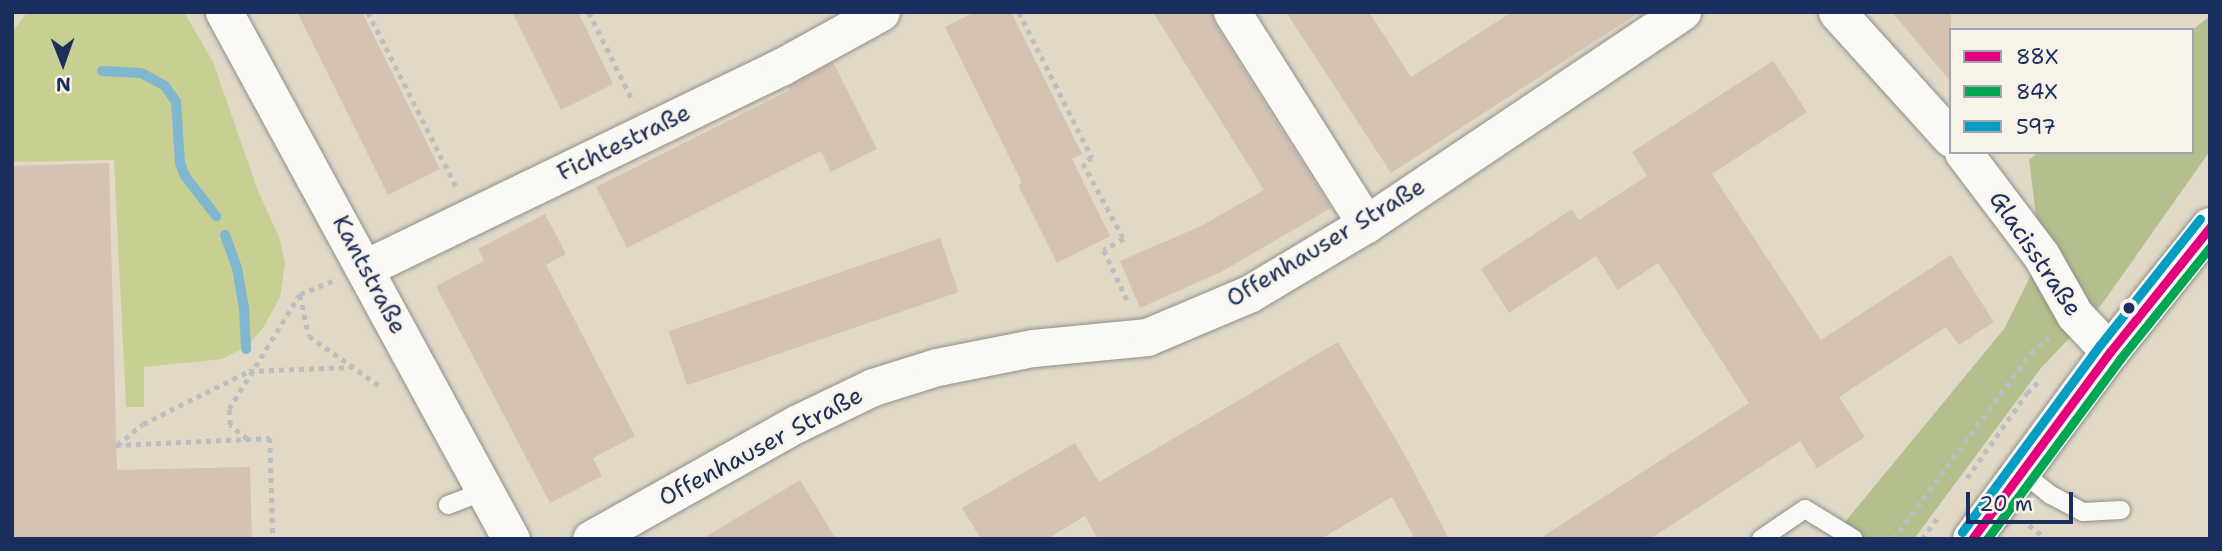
<!DOCTYPE html>
<html>
<head>
<meta charset="utf-8">
<style>
	body { margin:0 }
	#map { position:relative; width:2222px; height:551px; overflow:hidden; background:#e1d9c6; font-family:"Shantell Sans",sans-serif }
	div>[style] { position:absolute }
	[style*='--x'] { left:calc(var(--x)*1px); top:calc(var(--y)*1px); width:calc(var(--w)*1px); rotate:calc(var(--a)*1deg) }
	.green>* { inset:0; background:#c7cf93 }
	.forest>* { inset:0; background:#b3c08d }
	.stream>* { height:10px; margin:-5px; padding:0 5px; transform-origin:5px; border-radius:5px; background:#80b6ce }
	.building>* { inset:0; background:#d4c2b2; transform-origin:0 0 }
	.path>* { height:4.5px; margin-top:-2.25px; transform-origin:0; background:repeating-linear-gradient(90deg,#bdbebf 0 5px,transparent 0 10px) }
	.roads { filter:drop-shadow(0 0 2px #8e8e8c) drop-shadow(0 0 2px #8e8e8c) }
	.service>* { height:18px; margin:-9px; padding:0 9px; transform-origin:9px; border-radius:9px; background:#faf9f6 }
	.minor>* { height:37px; margin:-18.5px; padding:0 18.5px; transform-origin:18.5px; border-radius:18.5px; background:#faf9f6 }
	.tertiary>* { height:38px; margin:-19px; padding:0 19px; transform-origin:19px; border-radius:19px; background:#faf9f6 }
	.bus-1>* { height:9px; margin:-4.5px; padding:0 4.5px; transform-origin:4.5px; border-radius:4.5px; background:#e5007d }
	.bus-2>* { height:9px; margin:-4.5px; padding:0 4.5px; transform-origin:4.5px; border-radius:4.5px; background:#00a651 }
	.bus-3>* { height:9px; margin:-4.5px; padding:0 4.5px; transform-origin:4.5px; border-radius:4.5px; background:#039dc3 }
	.dots>* { width:19px; height:19px; translate:-50% -50%; box-sizing:border-box; border:4px solid #f7f3e8; border-radius:50% }
	span { translate:-50% -50%; white-space:nowrap; text-align:center; line-height:1.15; -webkit-text-stroke:5px #f7f3e8; paint-order:stroke }
	.street-label { font-size:24px; color:#1b2f5e }
	.frame { position:absolute; inset:0; border:14px solid #1b2f5e; pointer-events:none }
	.legend { position:absolute; left:1949px; top:28px; width:245px; height:126px; box-sizing:border-box; background:#f7f3e8; border:2px solid #9fa5b1; margin:0; padding:9px 12px; list-style:none; font-size:21px; color:#1b2f5e }
	.legend li { display:flex; align-items:center; gap:14px; height:35px }
	.legend b { width:35px; border:2px solid #9fa5b1 }
	.north { position:absolute; left:28px; top:28px; width:70px; height:70px; -webkit-text-stroke:5px #f7f3e8; paint-order:stroke; rotate:179deg; font-size:19px; font-weight:700; line-height:28px; text-align:center; color:#1b2f5e }
	.north::after { content:''; display:block; margin:auto; width:24px; height:32px; background:#1b2f5e; clip-path:polygon(50% 0,100% 100%,50% 72%,0 100%) }
	.scale { position:absolute; left:1966px; top:492px; width:107px; height:32px; box-sizing:border-box; border:4px solid #1b2f5e; border-top:0; padding-left:9px; font-size:21px; line-height:24px; white-space:nowrap; color:#1b2f5e; -webkit-text-stroke:5px #f7f3e8; paint-order:stroke }
</style>
</head>
<body>
<div id="map">
	<div class="green">
		<i style="clip-path:polygon(27px 12px,184px 12px,213px 62px,258px 191px,279px 237px,285px 263px,280px 297px,263px 328px,247px 346px,222px 359px,144px 367px,144px 407px,126px 407px,114px 160px,12px 162px,12px 33px)"></i>
	</div>
	<div class="forest">
		<i style="clip-path:polygon(2210px 16px,2210px 151px,2102px 304px,2041px 368px,1914px 539px,1831px 539px,2004px 329px,2041px 255px,2029px 160px,2038px 152px,2192px 152px,2192px 30px)"></i>
	</div>
	<div class="stream">
		<i style="--x:102;--y:71;--w:39;--a:3"></i>
		<i style="--x:141;--y:73;--w:27;--a:28"></i>
		<i style="--x:165;--y:86;--w:19;--a:55"></i>
		<i style="--x:176;--y:102;--w:61;--a:86.2"></i>
		<i style="--x:180;--y:163;--w:14;--a:69"></i>
		<i style="--x:185;--y:176;--w:51;--a:52.2"></i>
		<i style="--x:225;--y:235;--w:35;--a:70"></i>
		<i style="--x:237;--y:268;--w:41;--a:80.1"></i>
		<i style="--x:244;--y:308;--w:41;--a:87.2"></i>
	</div>
	<div class="building">
		<i style="clip-path:polygon(297px 12px,362px 12px,440px 169px,388px 195px)"></i>
		<i style="clip-path:polygon(512px 12px,578px 12px,613px 84px,561px 110px)"></i>
		<i style="clip-path:polygon(975px 12px,1011px 12px,1082px 154px,1072px 159px,1110px 236px,1057px 263px,1018px 185px,1022px 183px,945px 27px)"></i>
		<i style="clip-path:polygon(1153px 12px,1211px 12px,1214px 23px,1331px 208px,1221px 272px,1140px 308px,1120px 261px,1201px 226px,1264px 190px)"></i>
		<i style="clip-path:polygon(1286px 12px,1369px 12px,1411px 77px,1512px 12px,1640px 12px,1391px 173px)"></i>
		<i style="clip-path:polygon(1892px 12px,1951px 12px,1951px 82px)"></i>
		<i style="clip-path:polygon(1773px 61px,1807px 112px,1712px 174px,1821px 340px,1951px 255px,1994px 322px,1959px 345px,1946px 327px,1839px 397px,1865px 437px,1817px 468px,1800px 441px,1650px 539px,1539px 539px,1749px 403px,1658px 263px,1618px 290px,1596px 256px,1509px 313px,1481px 269px,1572px 209px,1579px 220px,1647px 176px,1632px 152px)"></i>
		<i style="clip-path:polygon(833px 62px,877px 149px,831px 172px,821px 151px,627px 248px,596px 187px,790px 90px,788px 87px)"></i>
		<i style="clip-path:polygon(109px 163px,117px 470px,250px 467px,252px 539px,12px 539px,12px 166px)"></i>
		<i style="clip-path:polygon(545px 214px,566px 254px,546px 265px,635px 436px,593px 458px,602px 476px,550px 503px,436px 286px,484px 261px,478px 249px)"></i>
		<i style="left:940px;top:238px;width:57px;height:287px;rotate:71deg"></i>
		<i style="clip-path:polygon(1338px 342px,1405px 455px,1449px 539px,1415px 539px,1392px 497px,1321px 539px,1098px 539px,1085px 516px,1047px 539px,981px 539px,962px 508px,1075px 443px,1099px 482px)"></i>
		<i style="clip-path:polygon(800px 480px,836px 539px,702px 539px)"></i>
	</div>
	<div class="path">
		<i style="--x:368;--y:12;--w:195;--a:63.2"></i>
		<i style="--x:589;--y:12;--w:97;--a:63.7"></i>
		<i style="--x:1019;--y:12;--w:163;--a:63.4"></i>
		<i style="--x:1092;--y:158;--w:10;--a:151"></i>
		<i style="--x:1083;--y:163;--w:86;--a:61.7"></i>
		<i style="--x:1124;--y:239;--w:23;--a:151"></i>
		<i style="--x:1104;--y:250;--w:57;--a:65.2"></i>
		<i style="--x:300;--y:295;--w:42;--a:77.6"></i>
		<i style="--x:309;--y:336;--w:87;--a:35.2"></i>
		<i style="--x:247;--y:439;--w:22;--a:-141"></i>
		<i style="--x:230;--y:425;--w:16;--a:-94"></i>
		<i style="--x:229;--y:409;--w:135;--a:-58.3"></i>
		<i style="--x:300;--y:294;--w:35;--a:-22"></i>
		<i style="--x:116;--y:445;--w:154;--a:-2.6"></i>
		<i style="--x:270;--y:438;--w:101;--a:88.3"></i>
		<i style="--x:117;--y:445;--w:33;--a:-39"></i>
		<i style="--x:143;--y:424;--w:119;--a:-26.6"></i>
		<i style="--x:249;--y:371;--w:102;--a:-2.2"></i>
		<i style="--x:1967;--y:478;--w:104;--a:-54.8"></i>
		<i style="--x:2027;--y:393;--w:17;--a:-45"></i>
		<i style="--x:2029;--y:525;--w:22;--a:39"></i>
		<i style="--x:1893;--y:539;--w:232;--a:-53.4"></i>
		<i style="--x:2031;--y:353;--w:23;--a:-40"></i>
		<i style="--x:1922;--y:539;--w:29;--a:-54"></i>
	</div>
	<div class="roads">
		<div class="service">
			<i style="--x:2021;--y:471;--w:38;--a:39"></i>
			<i style="--x:2051;--y:495;--w:36;--a:28"></i>
			<i style="--x:2083;--y:512;--w:38;--a:-3"></i>
			<i style="--x:448;--y:505;--w:40;--a:-21"></i>
			<i style="--x:1761;--y:539;--w:53;--a:-34.3"></i>
			<i style="--x:1805;--y:509;--w:57;--a:31.5"></i>
		</div>
		<div class="minor">
			<i style="--x:224;--y:12;--w:600;--a:61.43"></i>
			<i style="--x:1232;--y:12;--w:251;--a:57.7"></i>
			<i style="--x:1837;--y:12;--w:170;--a:47.9"></i>
			<i style="--x:1963;--y:152;--w:129;--a:52.9"></i>
			<i style="--x:2041;--y:255;--w:69;--a:60.5"></i>
			<i style="--x:2075;--y:315;--w:51;--a:46.6"></i>
			<i style="--x:365;--y:268;--w:462;--a:-25.8"></i>
			<i style="--x:781;--y:67;--w:114;--a:-28.8"></i>
			<i style="--x:591;--y:539;--w:235;--a:-29.3"></i>
			<i style="--x:796;--y:424;--w:85;--a:-25.7"></i>
			<i style="--x:873;--y:387;--w:67;--a:-17.4"></i>
			<i style="--x:937;--y:367;--w:98;--a:-11.2"></i>
			<i style="--x:1033;--y:348;--w:115;--a:-5.5"></i>
			<i style="--x:1147;--y:337;--w:111;--a:-22.9"></i>
			<i style="--x:1249;--y:294;--w:136;--a:-30.9"></i>
			<i style="--x:1366;--y:224;--w:381;--a:-33.9"></i>
		</div>
		<div class="tertiary">
			<i style="--x:1972;--y:539;--w:232;--a:-53.6"></i>
			<i style="--x:2110;--y:352;--w:160;--a:-51.3"></i>
		</div>
	</div>
	<div class="bus-1">
		<i style="--x:1972;--y:539;--w:232;--a:-53.6"></i>
		<i style="--x:2110;--y:352;--w:160;--a:-51.3"></i>
	</div>
	<div class="bus-2">
		<i style="--x:1987;--y:539;--w:224;--a:-53.5"></i>
		<i style="--x:2120;--y:359;--w:144;--a:-51.2"></i>
	</div>
	<div class="bus-3">
		<i style="--x:1962;--y:532;--w:232;--a:-53.6"></i>
		<i style="--x:2100;--y:345;--w:161;--a:-51.6"></i>
	</div>
	<div class="dots">
		<i style="left:2129px;top:308px;background:#1b2f5e"></i>
	</div>
	<div class="street-label">
		<span style="left:624px;top:143px;rotate:-26deg">Fichtestraße</span>
		<span style="left:1326px;top:243px;rotate:-31deg">Offenhauser Straße</span>
		<span style="left:2035px;top:254px;rotate:56deg">Glacisstraße</span>
		<span style="left:369px;top:275px;rotate:62deg">Kantstraße</span>
		<span style="left:761px;top:447px;rotate:-28deg">Offenhauser Straße</span>
	</div>
	<div class="frame"></div>
	<ul class="legend">
	<li><b style="height:9px;background:#e5007d"></b>88X</li>
	<li><b style="height:9px;background:#00a651"></b>84X</li>
	<li><b style="height:9px;background:#039dc3"></b>597</li>
	</ul>
	<div class="north">N</div>
	<div class="scale">20 m</div>
</div>
</body>
</html>
